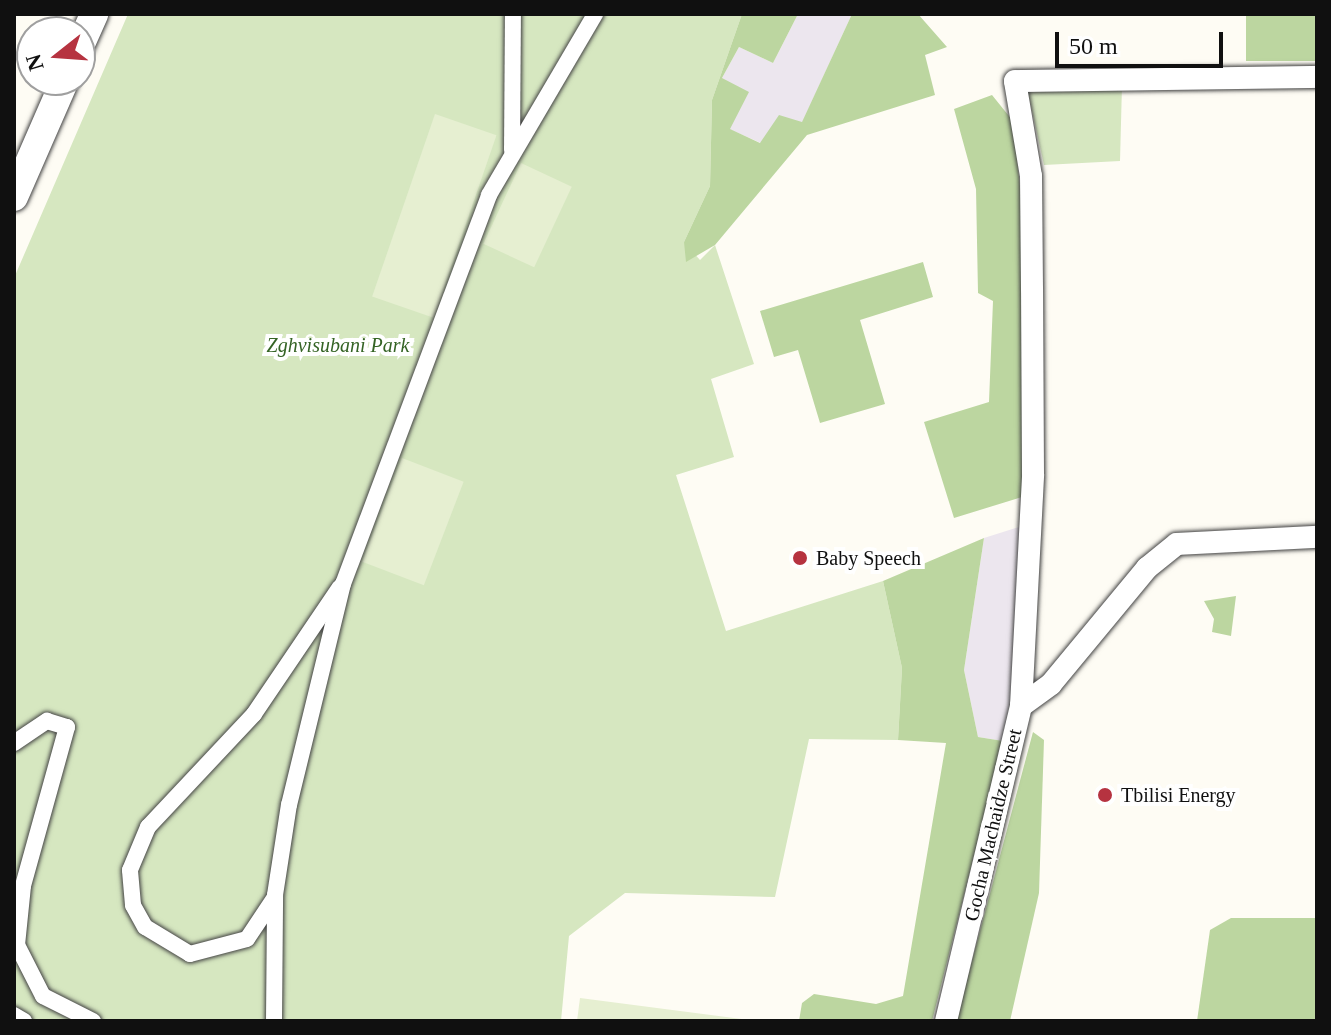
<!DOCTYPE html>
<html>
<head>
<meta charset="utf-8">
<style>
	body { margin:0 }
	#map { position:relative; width:1331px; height:1035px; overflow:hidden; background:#fefcf4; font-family:"Times New Roman",serif }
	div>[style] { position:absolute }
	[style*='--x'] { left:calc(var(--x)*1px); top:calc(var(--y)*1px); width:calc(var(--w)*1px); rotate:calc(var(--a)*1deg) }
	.industrial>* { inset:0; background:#ece6ee }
	.green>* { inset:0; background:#d6e7c0 }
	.forest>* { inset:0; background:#bcd6a0; transform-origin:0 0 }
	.pitch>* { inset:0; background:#e6efd1; transform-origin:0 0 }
	.roads { filter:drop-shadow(0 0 2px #434343) drop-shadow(0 0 2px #434343) }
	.pedestrian>* { height:16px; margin:-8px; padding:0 8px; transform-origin:8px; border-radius:8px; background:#fff }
	.minor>* { height:22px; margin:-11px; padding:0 11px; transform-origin:11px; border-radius:11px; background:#fff }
	.tertiary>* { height:28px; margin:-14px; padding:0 14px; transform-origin:14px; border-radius:14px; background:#fff }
	.dots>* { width:22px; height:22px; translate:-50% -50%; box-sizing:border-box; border:4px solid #fff; border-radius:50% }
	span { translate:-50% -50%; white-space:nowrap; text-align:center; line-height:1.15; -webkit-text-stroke:8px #fff; paint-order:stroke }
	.park-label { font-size:20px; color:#356425; font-style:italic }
	.poi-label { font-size:20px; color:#101010 }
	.left { translate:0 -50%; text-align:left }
	.street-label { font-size:20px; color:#101010 }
	.frame { position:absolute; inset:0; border:16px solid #101010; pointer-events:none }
	.north { position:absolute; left:16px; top:16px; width:80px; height:80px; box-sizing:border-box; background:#fff; border:2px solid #9f9f9f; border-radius:50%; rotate:253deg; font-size:22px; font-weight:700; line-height:32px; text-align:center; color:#101010 }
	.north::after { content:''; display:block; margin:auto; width:28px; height:36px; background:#b63340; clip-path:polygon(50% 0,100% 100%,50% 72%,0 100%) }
	.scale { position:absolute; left:1055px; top:32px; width:168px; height:36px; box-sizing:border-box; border:4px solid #101010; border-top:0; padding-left:10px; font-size:24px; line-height:28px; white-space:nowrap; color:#101010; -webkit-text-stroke:6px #fff; paint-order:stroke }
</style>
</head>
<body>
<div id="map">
	<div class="industrial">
		<i style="clip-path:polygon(798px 14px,852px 14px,802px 123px,761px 143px,729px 129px,722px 78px,739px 47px,773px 63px)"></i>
		<i style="clip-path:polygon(1022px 526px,1013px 688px,1003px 741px,978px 737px,964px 670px,984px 538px)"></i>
	</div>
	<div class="green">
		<i style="clip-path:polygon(128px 14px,742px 14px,712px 100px,710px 186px,684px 242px,700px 260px,715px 245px,754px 364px,711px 379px,734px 457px,676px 475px,726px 631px,883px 581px,902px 668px,898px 740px,809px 739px,775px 897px,625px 893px,569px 936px,561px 1021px,14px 1021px,14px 278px)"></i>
		<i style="clip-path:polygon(1122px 85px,1120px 161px,1044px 165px,1028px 93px,1033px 87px)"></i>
	</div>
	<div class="forest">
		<i style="clip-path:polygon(742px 14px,798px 14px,773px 63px,739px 47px,722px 78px,749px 92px,730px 129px,760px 143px,779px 115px,802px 122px,852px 14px,918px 14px,947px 47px,925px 55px,935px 95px,807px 135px,715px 245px,686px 262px,684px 242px,710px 186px,712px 100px)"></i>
		<i style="left:1246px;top:14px;width:71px;height:47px"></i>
		<i style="clip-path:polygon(992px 95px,1013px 121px,1021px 196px,1022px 497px,954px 518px,924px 422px,989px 402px,993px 301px,978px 293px,976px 189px,954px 109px)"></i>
		<i style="clip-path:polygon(923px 262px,933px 297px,860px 320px,885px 404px,820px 423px,798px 350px,774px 357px,760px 311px)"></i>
		<i style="clip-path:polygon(984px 538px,964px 670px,978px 737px,1003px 741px,932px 1021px,799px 1021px,802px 1003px,814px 994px,876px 1004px,903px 996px,946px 743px,898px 740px,902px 668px,883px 581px)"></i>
		<i style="clip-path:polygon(1236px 596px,1231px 636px,1212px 632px,1214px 619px,1204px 601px)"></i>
		<i style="clip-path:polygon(1033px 732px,1044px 740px,1039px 893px,1010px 1021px,956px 1021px)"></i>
		<i style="clip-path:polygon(1231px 918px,1317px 918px,1317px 1021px,1197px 1021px,1210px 930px)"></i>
	</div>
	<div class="pitch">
		<i style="left:435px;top:114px;width:65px;height:193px;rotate:19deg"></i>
		<i style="left:521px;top:163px;width:56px;height:89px;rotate:25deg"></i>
		<i style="left:402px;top:458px;width:66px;height:111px;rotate:21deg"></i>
		<i style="clip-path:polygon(580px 998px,757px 1021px,577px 1021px)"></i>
	</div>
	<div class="roads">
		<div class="pedestrian">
			<i style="--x:512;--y:150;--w:136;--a:-89.6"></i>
			<i style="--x:14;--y:743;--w:40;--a:-34"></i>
			<i style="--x:47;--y:721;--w:21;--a:17"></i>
			<i style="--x:67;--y:727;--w:165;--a:105.5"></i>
			<i style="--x:23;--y:886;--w:59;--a:95.8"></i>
			<i style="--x:17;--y:945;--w:57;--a:63"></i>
			<i style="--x:43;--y:996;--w:56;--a:26.6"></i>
			<i style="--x:275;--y:897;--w:50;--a:123.7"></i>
			<i style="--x:247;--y:939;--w:59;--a:165.3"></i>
			<i style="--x:190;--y:954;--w:52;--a:-149"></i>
			<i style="--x:145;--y:927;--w:25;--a:-119"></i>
			<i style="--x:133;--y:905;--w:35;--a:-95"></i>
			<i style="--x:130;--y:870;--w:47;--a:-67.3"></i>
			<i style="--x:148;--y:827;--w:155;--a:-46.8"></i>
			<i style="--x:254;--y:714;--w:153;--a:-55.9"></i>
			<i style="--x:14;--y:1015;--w:12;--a:31"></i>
			<i style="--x:274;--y:1021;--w:126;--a:-89.5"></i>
			<i style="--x:275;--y:895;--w:91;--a:-81.2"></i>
			<i style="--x:289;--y:805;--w:228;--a:-76.3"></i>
			<i style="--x:343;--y:584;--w:415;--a:-69.4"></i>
			<i style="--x:489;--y:195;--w:210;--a:-59.6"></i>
		</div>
		<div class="minor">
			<i style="--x:1021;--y:706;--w:232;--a:-87"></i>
			<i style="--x:1033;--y:474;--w:185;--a:-90.3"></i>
			<i style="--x:1032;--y:289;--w:113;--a:-90.5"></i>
			<i style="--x:1031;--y:176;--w:96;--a:-99.6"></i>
			<i style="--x:1015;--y:81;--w:302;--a:-0.8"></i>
			<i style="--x:946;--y:1021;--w:324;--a:-76.6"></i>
			<i style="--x:1021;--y:706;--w:37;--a:-36"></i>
			<i style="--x:1051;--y:684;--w:151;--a:-50.4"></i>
			<i style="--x:1147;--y:568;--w:38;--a:-39"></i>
			<i style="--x:1177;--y:544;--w:140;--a:-2.9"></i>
		</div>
		<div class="tertiary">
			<i style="--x:80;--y:46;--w:35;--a:-66"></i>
			<i style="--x:14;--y:197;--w:128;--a:-66.4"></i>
		</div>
	</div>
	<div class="dots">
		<i style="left:800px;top:558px;background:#b63340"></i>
		<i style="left:1105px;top:795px;background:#b63340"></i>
	</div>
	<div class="park-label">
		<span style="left:338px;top:345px">Zghvisubani Park</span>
	</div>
	<div class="poi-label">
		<span class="left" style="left:816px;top:558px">Baby Speech</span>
		<span class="left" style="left:1121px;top:795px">Tbilisi Energy</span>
	</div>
	<div class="street-label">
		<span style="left:993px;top:825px;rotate:-77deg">Gocha Machaidze Street</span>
	</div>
	<div class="frame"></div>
	<div class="north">N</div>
	<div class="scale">50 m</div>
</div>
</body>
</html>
